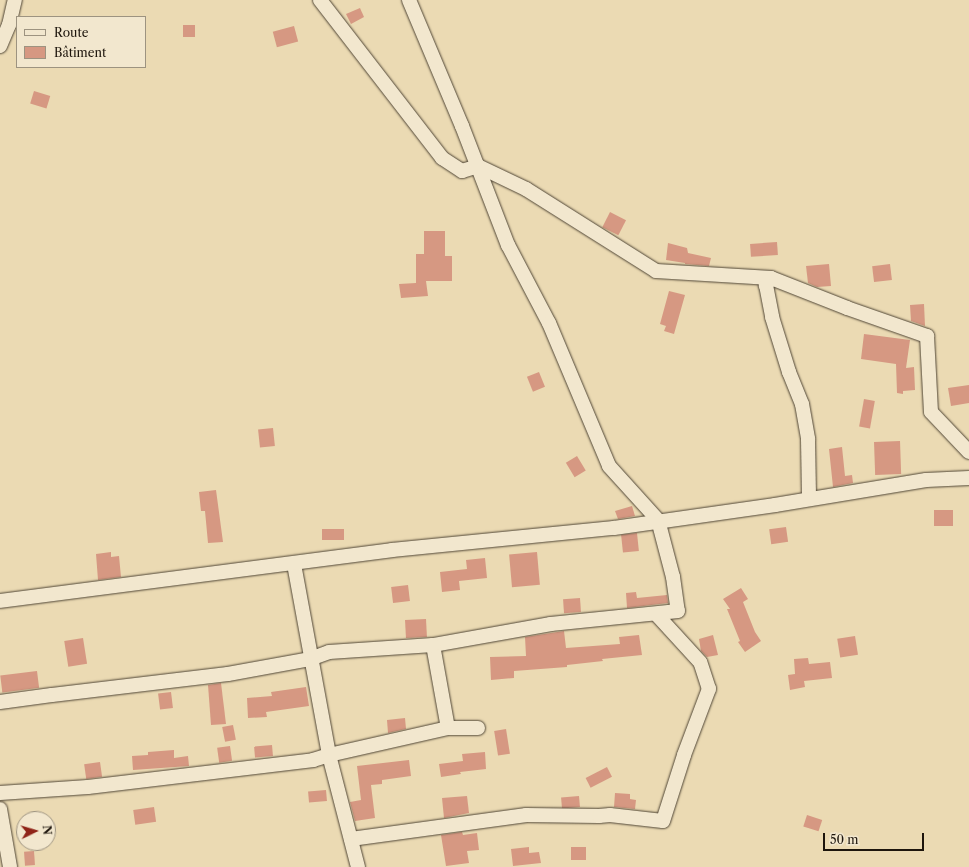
<!DOCTYPE html>
<html>
<head>
<meta charset="utf-8">
<style>
	body { margin:0 }
	#map { position:relative; width:969px; height:867px; overflow:hidden; background:#ebdab3; font-family:"Libre Caslon Text",serif }
	div>[style] { position:absolute }
	[style*='--x'] { left:calc(var(--x)*1px); top:calc(var(--y)*1px); width:calc(var(--w)*1px); rotate:calc(var(--a)*1deg) }
	.building>* { inset:0; background:#d69882; transform-origin:0 0 }
	.roads { filter:drop-shadow(0 0 1px #504636) drop-shadow(0 0 1px #504636) }
	.minor>* { height:14px; margin:-7px; padding:0 7px; transform-origin:7px; border-radius:7px; background:#f2e7ce }
	span { translate:-50% -50%; white-space:nowrap; text-align:center; line-height:1.15; -webkit-text-stroke:3px #f2e7ce; paint-order:stroke }
	.legend { position:absolute; left:16px; top:16px; width:130px; height:52px; box-sizing:border-box; background:#f2e7ce; border:1px solid #9d9380; margin:0; padding:5px 7px; list-style:none; font-size:12px; color:#1d150c }
	.legend li { display:flex; align-items:center; gap:8px; height:20px }
	.legend b { width:20px; border:1px solid #9d9380 }
	.north { position:absolute; left:16px; top:811px; width:40px; height:40px; box-sizing:border-box; background:#f2e7ce; border:1px solid #9d9380; border-radius:50%; rotate:85deg; font-size:11px; font-weight:700; line-height:16px; text-align:center; color:#1d150c }
	.north::after { content:''; display:block; margin:auto; width:14px; height:18px; background:#8f2418; clip-path:polygon(50% 0,100% 100%,50% 72%,0 100%) }
	.scale { position:absolute; left:823px; top:833px; width:101px; height:18px; box-sizing:border-box; border:2px solid #1d150c; border-top:0; padding-left:5px; font-size:12px; line-height:14px; white-space:nowrap; color:#1d150c; -webkit-text-stroke:3px #f2e7ce; paint-order:stroke }
</style>
</head>
<body>
<div id="map">
	<div class="building">
		<i style="clip-path:polygon(360px 8px,364px 17px,351px 24px,346px 14px)"></i>
		<i style="left:183px;top:25px;width:12px;height:12px"></i>
		<i style="left:294px;top:26px;width:16px;height:22px;rotate:75deg"></i>
		<i style="left:34px;top:91px;width:17px;height:13px;rotate:17deg"></i>
		<i style="left:610px;top:212px;width:18px;height:17px;rotate:27deg"></i>
		<i style="clip-path:polygon(424px 231px,445px 231px,445px 256px,452px 256px,452px 281px,426px 281px,428px 296px,401px 298px,399px 284px,416px 283px,416px 254px,424px 254px)"></i>
		<i style="left:777px;top:242px;width:13px;height:27px;rotate:86deg"></i>
		<i style="clip-path:polygon(668px 243px,687px 248px,688px 253px,711px 258px,709px 266px,685px 264px,685px 263px,666px 260px)"></i>
		<i style="clip-path:polygon(829px 264px,831px 286px,817px 287px,808px 283px,806px 266px)"></i>
		<i style="left:890px;top:264px;width:16px;height:18px;rotate:83deg"></i>
		<i style="clip-path:polygon(669px 291px,685px 295px,674px 334px,664px 331px,666px 326px,660px 324px)"></i>
		<i style="clip-path:polygon(924px 304px,925px 326px,911px 321px,910px 305px)"></i>
		<i style="clip-path:polygon(864px 334px,910px 340px,906px 368px,914px 367px,915px 390px,903px 391px,903px 394px,897px 393px,896px 364px,861px 359px)"></i>
		<i style="left:539px;top:372px;width:16px;height:13px;rotate:68deg"></i>
		<i style="clip-path:polygon(969px 385px,969px 403px,951px 406px,948px 388px)"></i>
		<i style="left:864px;top:399px;width:11px;height:28px;rotate:10deg"></i>
		<i style="left:273px;top:428px;width:18px;height:15px;rotate:84deg"></i>
		<i style="left:900px;top:441px;width:33px;height:26px;rotate:88deg"></i>
		<i style="clip-path:polygon(842px 447px,845px 476px,852px 475px,853px 483px,833px 487px,829px 449px)"></i>
		<i style="left:577px;top:456px;width:17px;height:13px;rotate:59deg"></i>
		<i style="clip-path:polygon(216px 490px,223px 542px,208px 543px,205px 511px,201px 511px,199px 492px)"></i>
		<i style="clip-path:polygon(632px 506px,635px 516px,618px 519px,615px 511px)"></i>
		<i style="left:934px;top:510px;width:19px;height:16px"></i>
		<i style="left:786px;top:527px;width:15px;height:17px;rotate:82deg"></i>
		<i style="left:344px;top:529px;width:11px;height:22px;rotate:90deg"></i>
		<i style="left:637px;top:533px;width:18px;height:16px;rotate:84deg"></i>
		<i style="clip-path:polygon(111px 552px,111px 557px,119px 556px,121px 577px,98px 580px,96px 554px)"></i>
		<i style="left:537px;top:552px;width:33px;height:28px;rotate:85deg"></i>
		<i style="clip-path:polygon(485px 558px,487px 578px,459px 581px,460px 590px,442px 592px,440px 572px,467px 569px,466px 560px)"></i>
		<i style="left:408px;top:585px;width:16px;height:17px;rotate:83deg"></i>
		<i style="clip-path:polygon(741px 588px,748px 599px,743px 602px,755px 632px,761px 641px,745px 652px,738px 642px,740px 641px,727px 609px,730px 609px,723px 599px)"></i>
		<i style="clip-path:polygon(636px 592px,637px 598px,667px 595px,668px 603px,627px 608px,626px 593px)"></i>
		<i style="left:580px;top:598px;width:14px;height:17px;rotate:86deg"></i>
		<i style="left:426px;top:619px;width:18px;height:21px;rotate:87deg"></i>
		<i style="clip-path:polygon(564px 631px,566px 648px,620px 644px,619px 637px,639px 635px,642px 655px,602px 659px,603px 661px,567px 665px,567px 667px,514px 671px,514px 678px,491px 680px,490px 657px,526px 656px,525px 637px)"></i>
		<i style="clip-path:polygon(713px 635px,718px 655px,707px 657px,701px 651px,699px 639px)"></i>
		<i style="left:855px;top:636px;width:19px;height:18px;rotate:81deg"></i>
		<i style="left:83px;top:638px;width:26px;height:19px;rotate:81deg"></i>
		<i style="clip-path:polygon(808px 658px,809px 664px,830px 662px,832px 678px,804px 681px,805px 687px,790px 690px,788px 675px,795px 674px,794px 659px)"></i>
		<i style="left:37px;top:671px;width:17px;height:37px;rotate:83deg"></i>
		<i style="clip-path:polygon(221px 683px,226px 724px,211px 725px,208px 685px)"></i>
		<i style="clip-path:polygon(306px 687px,309px 706px,266px 712px,267px 717px,248px 718px,247px 698px,272px 696px,271px 692px)"></i>
		<i style="left:171px;top:692px;width:16px;height:13px;rotate:83deg"></i>
		<i style="clip-path:polygon(405px 718px,406px 729px,388px 733px,387px 720px)"></i>
		<i style="left:233px;top:725px;width:15px;height:11px;rotate:79deg"></i>
		<i style="left:506px;top:729px;width:25px;height:12px;rotate:81deg"></i>
		<i style="left:272px;top:745px;width:11px;height:18px;rotate:85deg"></i>
		<i style="left:230px;top:746px;width:15px;height:13px;rotate:82deg"></i>
		<i style="clip-path:polygon(174px 750px,174px 758px,188px 756px,189px 766px,133px 770px,132px 756px,148px 755px,148px 752px)"></i>
		<i style="clip-path:polygon(485px 752px,486px 769px,460px 772px,461px 774px,441px 777px,439px 764px,463px 761px,462px 754px)"></i>
		<i style="clip-path:polygon(409px 760px,411px 776px,382px 780px,382px 784px,371px 785px,375px 818px,355px 821px,350px 802px,361px 800px,357px 766px)"></i>
		<i style="left:100px;top:762px;width:15px;height:16px;rotate:82deg"></i>
		<i style="left:607px;top:767px;width:11px;height:24px;rotate:63deg"></i>
		<i style="left:326px;top:790px;width:11px;height:18px;rotate:85deg"></i>
		<i style="clip-path:polygon(615px 793px,630px 794px,630px 799px,636px 800px,635px 809px,614px 807px)"></i>
		<i style="clip-path:polygon(467px 796px,469px 813px,444px 818px,442px 798px)"></i>
		<i style="left:579px;top:796px;width:11px;height:18px;rotate:85deg"></i>
		<i style="left:154px;top:807px;width:15px;height:21px;rotate:82deg"></i>
		<i style="left:807px;top:815px;width:16px;height:12px;rotate:18deg"></i>
		<i style="clip-path:polygon(462px 832px,463px 835px,477px 833px,479px 850px,467px 851px,469px 863px,446px 866px,441px 835px)"></i>
		<i style="clip-path:polygon(529px 847px,529px 853px,539px 852px,541px 863px,513px 866px,511px 849px)"></i>
		<i style="left:571px;top:847px;width:15px;height:13px"></i>
		<i style="left:34px;top:851px;width:14px;height:10px;rotate:86deg"></i>
	</div>
	<div class="roads">
		<div class="minor">
			<i style="--x:320;--y:0;--w:200;--a:52.3"></i>
			<i style="--x:442;--y:158;--w:24;--a:33"></i>
			<i style="--x:462;--y:171;--w:17;--a:-17"></i>
			<i style="--x:478;--y:166;--w:53;--a:25.6"></i>
			<i style="--x:526;--y:189;--w:154;--a:32.2"></i>
			<i style="--x:656;--y:271;--w:115;--a:3.5"></i>
			<i style="--x:771;--y:278;--w:82;--a:21.5"></i>
			<i style="--x:847;--y:308;--w:85;--a:19.3"></i>
			<i style="--x:927;--y:336;--w:76;--a:87"></i>
			<i style="--x:931;--y:412;--w:55;--a:46.5"></i>
			<i style="--x:409;--y:0;--w:137;--a:67.2"></i>
			<i style="--x:462;--y:126;--w:128;--a:68.9"></i>
			<i style="--x:508;--y:245;--w:88;--a:62.3"></i>
			<i style="--x:549;--y:323;--w:155;--a:67.2"></i>
			<i style="--x:609;--y:466;--w:73;--a:47.8"></i>
			<i style="--x:658;--y:520;--w:59;--a:75.3"></i>
			<i style="--x:673;--y:577;--w:34;--a:82"></i>
			<i style="--x:678;--y:611;--w:128;--a:174.2"></i>
			<i style="--x:551;--y:624;--w:120;--a:169.9"></i>
			<i style="--x:433;--y:645;--w:84;--a:79.8"></i>
			<i style="--x:0;--y:46;--w:23;--a:-67"></i>
			<i style="--x:9;--y:25;--w:26;--a:-77"></i>
			<i style="--x:771;--y:278;--w:9;--a:126"></i>
			<i style="--x:766;--y:285;--w:33;--a:79"></i>
			<i style="--x:772;--y:317;--w:58;--a:72.8"></i>
			<i style="--x:789;--y:372;--w:35;--a:68"></i>
			<i style="--x:802;--y:404;--w:36;--a:80"></i>
			<i style="--x:808;--y:439;--w:60;--a:89"></i>
			<i style="--x:294;--y:564;--w:194;--a:79.6"></i>
			<i style="--x:329;--y:755;--w:116;--a:75.5"></i>
			<i style="--x:0;--y:601;--w:395;--a:-7.4"></i>
			<i style="--x:392;--y:550;--w:223;--a:-5.7"></i>
			<i style="--x:614;--y:528;--w:163;--a:-8.1"></i>
			<i style="--x:775;--y:505;--w:153;--a:-9.4"></i>
			<i style="--x:926;--y:480;--w:43;--a:-2.7"></i>
			<i style="--x:0;--y:702;--w:52;--a:-7.7"></i>
			<i style="--x:52;--y:695;--w:177;--a:-6.8"></i>
			<i style="--x:228;--y:674;--w:83;--a:-10.4"></i>
			<i style="--x:310;--y:659;--w:20;--a:-20"></i>
			<i style="--x:329;--y:652;--w:104;--a:-3.9"></i>
			<i style="--x:0;--y:793;--w:88;--a:-3.9"></i>
			<i style="--x:88;--y:787;--w:227;--a:-6.8"></i>
			<i style="--x:313;--y:760;--w:17;--a:-17"></i>
			<i style="--x:329;--y:755;--w:122;--a:-12.8"></i>
			<i style="--x:448;--y:728;--w:30;--a:0"></i>
			<i style="--x:0;--y:809;--w:59;--a:80.2"></i>
			<i style="--x:351;--y:839;--w:177;--a:-7.8"></i>
			<i style="--x:526;--y:815;--w:73;--a:0.8"></i>
			<i style="--x:599;--y:816;--w:11;--a:-5"></i>
			<i style="--x:610;--y:815;--w:53;--a:6.5"></i>
			<i style="--x:663;--y:821;--w:69;--a:-72.3"></i>
			<i style="--x:684;--y:755;--w:71;--a:-69.3"></i>
			<i style="--x:709;--y:689;--w:28;--a:-108"></i>
			<i style="--x:700;--y:662;--w:65;--a:-132.5"></i>
		</div>
	</div>
	<ul class="legend">
	<li><b style="height:5px;background:#f2e7ce"></b>Route</li>
	<li><b style="height:11px;background:#d69882"></b>Bâtiment</li>
	</ul>
	<div class="north">N</div>
	<div class="scale">50 m</div>
</div>
</body>
</html>
